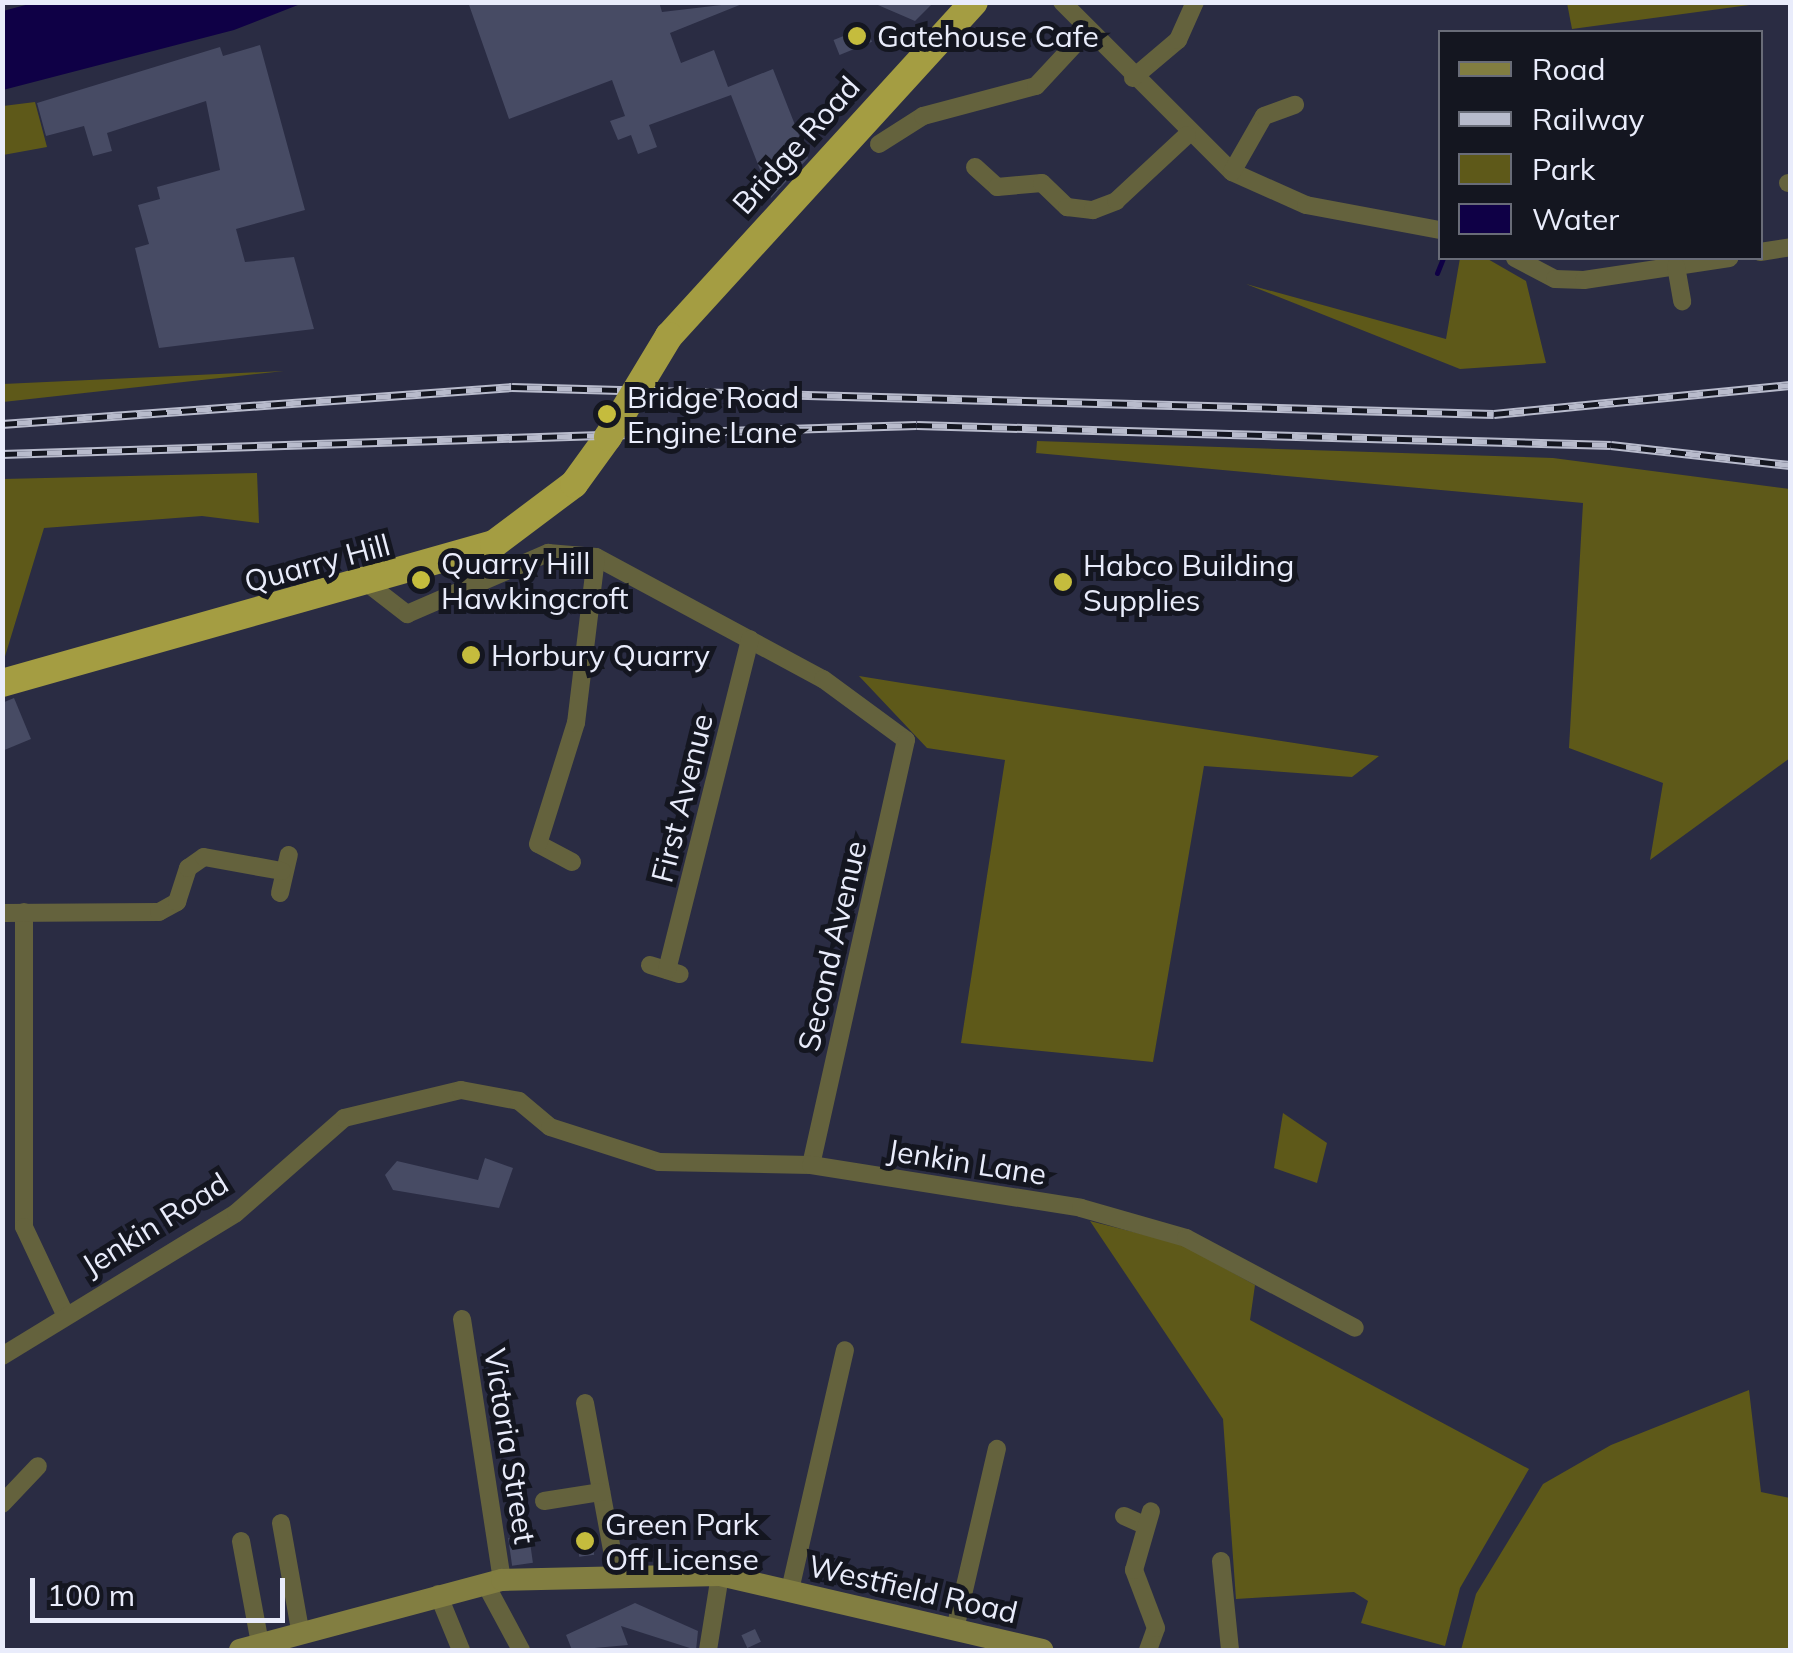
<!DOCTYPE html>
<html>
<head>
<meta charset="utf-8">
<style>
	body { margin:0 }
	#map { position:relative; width:1793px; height:1653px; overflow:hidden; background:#2a2c43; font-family:Mulish,sans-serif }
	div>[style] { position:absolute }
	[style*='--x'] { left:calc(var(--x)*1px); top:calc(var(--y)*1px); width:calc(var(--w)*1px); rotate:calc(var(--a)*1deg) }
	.green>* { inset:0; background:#5e5919 }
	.water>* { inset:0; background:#0f0046 }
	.stream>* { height:5px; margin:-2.5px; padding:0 2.5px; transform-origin:2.5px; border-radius:2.5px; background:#0f0046 }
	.building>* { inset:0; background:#474b64; transform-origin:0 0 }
	.minor>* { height:18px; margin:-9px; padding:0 9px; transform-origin:9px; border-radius:9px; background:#64623d }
	.secondary>* { height:22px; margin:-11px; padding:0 11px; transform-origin:11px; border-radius:11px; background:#827e41 }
	.trunk>* { height:28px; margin:-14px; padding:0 14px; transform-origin:14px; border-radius:14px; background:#a49d42 }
	.rail>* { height:9px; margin-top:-4.5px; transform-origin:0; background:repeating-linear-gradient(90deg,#141620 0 15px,#b8bbcc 0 30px); box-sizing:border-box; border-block:2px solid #b8bbcc }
	.trunk-bridge>* { height:28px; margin:-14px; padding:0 14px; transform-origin:14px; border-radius:14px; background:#a49d42 }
	.dots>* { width:28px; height:28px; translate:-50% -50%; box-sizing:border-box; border:5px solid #141620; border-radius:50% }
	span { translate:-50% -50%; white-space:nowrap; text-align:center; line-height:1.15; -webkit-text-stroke:10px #141620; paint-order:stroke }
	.poi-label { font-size:30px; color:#e9ecfb }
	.left { translate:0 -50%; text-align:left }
	.street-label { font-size:30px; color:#e9ecfb }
	.frame { position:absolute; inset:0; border:5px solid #e9ecfb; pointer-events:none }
	.legend { position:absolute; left:1438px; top:30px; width:325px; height:230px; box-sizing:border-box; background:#141620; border:2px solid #696c78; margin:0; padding:12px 18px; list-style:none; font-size:30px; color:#e9ecfb }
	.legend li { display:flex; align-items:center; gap:20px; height:50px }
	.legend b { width:50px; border:2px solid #696c78 }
	.scale { position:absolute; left:30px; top:1578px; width:255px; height:45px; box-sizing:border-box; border:5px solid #e9ecfb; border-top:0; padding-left:12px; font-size:30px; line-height:35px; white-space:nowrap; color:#e9ecfb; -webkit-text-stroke:8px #141620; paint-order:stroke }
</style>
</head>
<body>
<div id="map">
	<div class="green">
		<i style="clip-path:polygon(1567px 3px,1567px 2px,1764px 3px,1572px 29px)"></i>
		<i style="clip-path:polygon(35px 102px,47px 147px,3px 155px,3px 106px)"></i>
		<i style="clip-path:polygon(1460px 258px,1486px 258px,1526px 281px,1546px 363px,1460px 369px,1246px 284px,1446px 339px)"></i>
		<i style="clip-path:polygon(284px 371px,3px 402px,3px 384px)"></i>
		<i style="clip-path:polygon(1037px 441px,1553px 458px,1790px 489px,1790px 758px,1650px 860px,1663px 783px,1569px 748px,1583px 503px,1036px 453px)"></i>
		<i style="clip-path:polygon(257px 473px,259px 523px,202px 516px,44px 528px,3px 663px,3px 479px)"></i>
		<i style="clip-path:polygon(859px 676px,902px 683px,1379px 756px,1352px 777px,1204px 766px,1153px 1062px,961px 1043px,1005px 760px,927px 748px)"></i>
		<i style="clip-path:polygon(1283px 1113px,1327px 1143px,1317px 1183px,1274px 1168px)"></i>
		<i style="clip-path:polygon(1090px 1221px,1181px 1244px,1255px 1285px,1250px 1320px,1529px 1469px,1460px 1588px,1445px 1646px,1361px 1623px,1368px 1601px,1354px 1592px,1236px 1599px,1223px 1419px)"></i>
		<i style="clip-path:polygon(1749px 1390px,1761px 1492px,1790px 1498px,1790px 1650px,1461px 1650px,1476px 1594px,1543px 1484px,1611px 1445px)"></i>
	</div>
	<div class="water">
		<i style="clip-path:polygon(33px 3px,33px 2px,303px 3px,234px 30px,3px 90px,3px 11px)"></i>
	</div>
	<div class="stream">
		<i style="--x:1437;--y:273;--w:16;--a:-68"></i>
	</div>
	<div class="building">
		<i style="clip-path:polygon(468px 2px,659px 2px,662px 12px,747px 2px,670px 33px,681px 63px,714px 50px,728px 87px,773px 69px,808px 158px,771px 198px,731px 95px,649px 125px,657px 147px,638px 154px,631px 135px,618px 140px,610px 121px,625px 116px,612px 80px,509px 119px)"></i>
		<i style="clip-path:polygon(871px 2px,934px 2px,915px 21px)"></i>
		<i style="left:866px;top:27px;width:16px;height:35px;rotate:68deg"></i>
		<i style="clip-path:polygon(260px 45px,305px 210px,236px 229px,245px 262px,294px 257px,314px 329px,159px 348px,135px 248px,149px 244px,138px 205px,160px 199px,157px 187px,220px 170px,206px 101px,107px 133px,112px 151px,93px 156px,84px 126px,46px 136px,37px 103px,220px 47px,223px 56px)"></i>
		<i style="clip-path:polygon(14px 698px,31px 739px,2px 751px,2px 703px)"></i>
		<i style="clip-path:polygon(485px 1158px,513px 1168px,499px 1208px,393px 1190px,385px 1175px,397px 1161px,478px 1180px)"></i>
		<i style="left:591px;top:1529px;width:26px;height:15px;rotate:83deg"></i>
		<i style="left:529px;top:1535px;width:28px;height:21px;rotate:82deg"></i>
		<i style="clip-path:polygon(635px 1603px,698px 1631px,696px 1650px,621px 1626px,628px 1645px,572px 1650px,566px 1635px)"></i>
		<i style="left:755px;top:1629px;width:14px;height:15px;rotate:65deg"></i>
	</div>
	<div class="minor">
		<i style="--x:1062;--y:2;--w:240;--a:45"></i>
		<i style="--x:1232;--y:172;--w:81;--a:24"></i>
		<i style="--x:1306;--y:205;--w:136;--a:10.6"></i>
		<i style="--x:1133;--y:78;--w:59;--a:-40.2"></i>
		<i style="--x:1178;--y:40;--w:42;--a:-65.9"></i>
		<i style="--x:879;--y:144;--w:52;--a:-32.5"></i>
		<i style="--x:923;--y:116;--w:117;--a:-14.9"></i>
		<i style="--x:1036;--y:86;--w:76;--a:-47.1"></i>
		<i style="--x:975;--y:167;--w:30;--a:42"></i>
		<i style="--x:997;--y:187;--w:45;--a:-5.1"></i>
		<i style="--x:1042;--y:183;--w:35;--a:44"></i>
		<i style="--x:1067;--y:207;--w:26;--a:7"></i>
		<i style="--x:1093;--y:210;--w:25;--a:-21"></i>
		<i style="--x:1116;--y:201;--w:97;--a:-42.9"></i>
		<i style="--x:1232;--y:172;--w:64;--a:-60.3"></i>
		<i style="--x:1264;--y:116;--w:33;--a:-20"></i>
		<i style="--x:1788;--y:183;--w:2;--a:0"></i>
		<i style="--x:1760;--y:252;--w:30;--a:-9"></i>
		<i style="--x:1515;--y:258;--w:45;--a:27.7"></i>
		<i style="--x:1555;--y:279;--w:29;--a:2"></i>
		<i style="--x:1584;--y:280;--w:147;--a:-8.6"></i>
		<i style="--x:1676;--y:266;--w:36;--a:80"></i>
		<i style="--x:367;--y:583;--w:51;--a:37.8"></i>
		<i style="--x:407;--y:614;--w:154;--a:-23.4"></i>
		<i style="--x:548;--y:553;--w:48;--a:4.8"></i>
		<i style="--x:596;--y:557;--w:258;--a:28.3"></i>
		<i style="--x:823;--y:679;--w:103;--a:36.3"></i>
		<i style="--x:906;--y:740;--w:435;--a:102.6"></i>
		<i style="--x:572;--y:862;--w:38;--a:-152"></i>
		<i style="--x:538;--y:844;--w:127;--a:-72.6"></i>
		<i style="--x:576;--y:723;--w:167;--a:-83.1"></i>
		<i style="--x:280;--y:893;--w:39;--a:-77"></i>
		<i style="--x:24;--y:912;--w:315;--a:90"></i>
		<i style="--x:24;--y:1227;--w:94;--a:64.8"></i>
		<i style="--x:2;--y:913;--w:157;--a:-0.4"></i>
		<i style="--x:159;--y:912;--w:21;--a:-29"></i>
		<i style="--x:177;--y:902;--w:36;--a:-72"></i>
		<i style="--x:188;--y:868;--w:19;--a:-35"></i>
		<i style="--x:204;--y:857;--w:79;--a:10.2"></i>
		<i style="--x:650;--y:965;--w:31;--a:17"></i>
		<i style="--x:667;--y:970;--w:341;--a:-75.9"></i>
		<i style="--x:462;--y:1319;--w:264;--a:81.3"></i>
		<i style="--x:2;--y:1356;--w:274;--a:-31.4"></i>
		<i style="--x:236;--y:1213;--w:144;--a:-41.3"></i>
		<i style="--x:344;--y:1118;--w:120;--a:-13.5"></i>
		<i style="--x:461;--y:1090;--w:59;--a:10.7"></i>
		<i style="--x:519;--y:1101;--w:40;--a:40"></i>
		<i style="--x:550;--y:1127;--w:114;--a:17.8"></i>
		<i style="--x:659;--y:1162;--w:152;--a:1.1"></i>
		<i style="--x:811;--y:1165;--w:273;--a:9"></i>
		<i style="--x:1081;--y:1208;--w:109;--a:15.9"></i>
		<i style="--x:1186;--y:1238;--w:191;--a:28"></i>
		<i style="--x:585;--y:1403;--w:177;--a:79.6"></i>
		<i style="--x:544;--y:1501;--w:58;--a:-9"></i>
		<i style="--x:2;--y:1504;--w:52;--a:-46.5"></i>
		<i style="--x:1124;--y:1516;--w:24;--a:24"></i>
		<i style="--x:281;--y:1523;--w:109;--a:79.9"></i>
		<i style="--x:241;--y:1541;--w:105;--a:79.5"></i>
		<i style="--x:1221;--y:1561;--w:89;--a:84.2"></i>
		<i style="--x:486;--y:1585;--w:74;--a:61.7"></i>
		<i style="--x:790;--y:1590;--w:246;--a:-77.1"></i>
		<i style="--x:438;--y:1594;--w:61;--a:67.7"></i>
		<i style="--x:955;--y:1629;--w:185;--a:-76.9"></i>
		<i style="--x:708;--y:1650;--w:76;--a:-80.9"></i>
		<i style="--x:1148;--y:1650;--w:23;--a:-70"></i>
		<i style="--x:1156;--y:1628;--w:62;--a:-110.8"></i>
		<i style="--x:1134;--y:1570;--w:61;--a:-73.9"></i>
	</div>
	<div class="secondary">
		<i style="--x:240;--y:1650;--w:271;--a:-15"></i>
		<i style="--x:502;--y:1580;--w:218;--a:-1.3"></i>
		<i style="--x:720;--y:1575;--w:331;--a:13.1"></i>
	</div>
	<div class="trunk">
		<i style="--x:669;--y:336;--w:452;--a:-47.6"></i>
		<i style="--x:2;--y:683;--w:511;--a:-15.78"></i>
		<i style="--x:494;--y:544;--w:100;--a:-36.9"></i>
		<i style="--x:574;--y:484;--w:58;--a:-54.1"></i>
	</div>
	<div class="rail">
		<i style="--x:2;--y:424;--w:511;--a:-4.15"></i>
		<i style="--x:512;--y:387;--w:982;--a:1.57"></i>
		<i style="--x:1494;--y:414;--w:297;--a:-5.6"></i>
		<i style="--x:2;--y:454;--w:915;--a:-1.82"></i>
		<i style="--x:917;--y:425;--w:694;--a:1.65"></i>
		<i style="--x:1611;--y:445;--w:180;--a:6.4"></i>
	</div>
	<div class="trunk-bridge">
		<i style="--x:608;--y:437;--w:118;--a:-58.9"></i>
	</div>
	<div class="dots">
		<i style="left:857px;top:36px;background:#c5bc3d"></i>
		<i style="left:607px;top:414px;background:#c5bc3d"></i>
		<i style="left:421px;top:580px;background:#c5bc3d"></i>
		<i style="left:1063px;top:582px;background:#c5bc3d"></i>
		<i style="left:471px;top:655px;background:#c5bc3d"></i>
		<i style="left:585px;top:1541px;background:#c5bc3d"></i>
	</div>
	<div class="poi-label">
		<span class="left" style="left:877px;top:36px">Gatehouse Cafe</span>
		<span class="left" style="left:627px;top:414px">Bridge Road<br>Engine Lane</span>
		<span class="left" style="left:441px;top:580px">Quarry Hill<br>Hawkingcroft</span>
		<span class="left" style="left:1083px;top:582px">Habco Building<br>Supplies</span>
		<span class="left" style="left:491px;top:655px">Horbury Quarry</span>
		<span class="left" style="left:605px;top:1541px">Green Park<br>Off License</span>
	</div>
	<div class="street-label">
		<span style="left:796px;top:145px;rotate:-48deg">Bridge Road</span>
		<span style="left:317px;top:563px;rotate:-15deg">Quarry Hill</span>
		<span style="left:682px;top:798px;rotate:-76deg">First Avenue</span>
		<span style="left:832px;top:946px;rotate:-77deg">Second Avenue</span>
		<span style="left:967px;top:1162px;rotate:9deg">Jenkin Lane</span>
		<span style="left:155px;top:1224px;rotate:-32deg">Jenkin Road</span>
		<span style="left:510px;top:1446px;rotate:81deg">Victoria Street</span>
		<span style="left:913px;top:1589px;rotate:13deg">Westfield Road</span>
	</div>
	<div class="frame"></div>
	<ul class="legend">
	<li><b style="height:12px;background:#827e41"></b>Road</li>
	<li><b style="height:12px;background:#b8bbcc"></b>Railway</li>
	<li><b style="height:28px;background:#5e5919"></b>Park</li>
	<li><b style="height:28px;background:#0f0046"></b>Water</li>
	</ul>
	<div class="scale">100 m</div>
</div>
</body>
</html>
